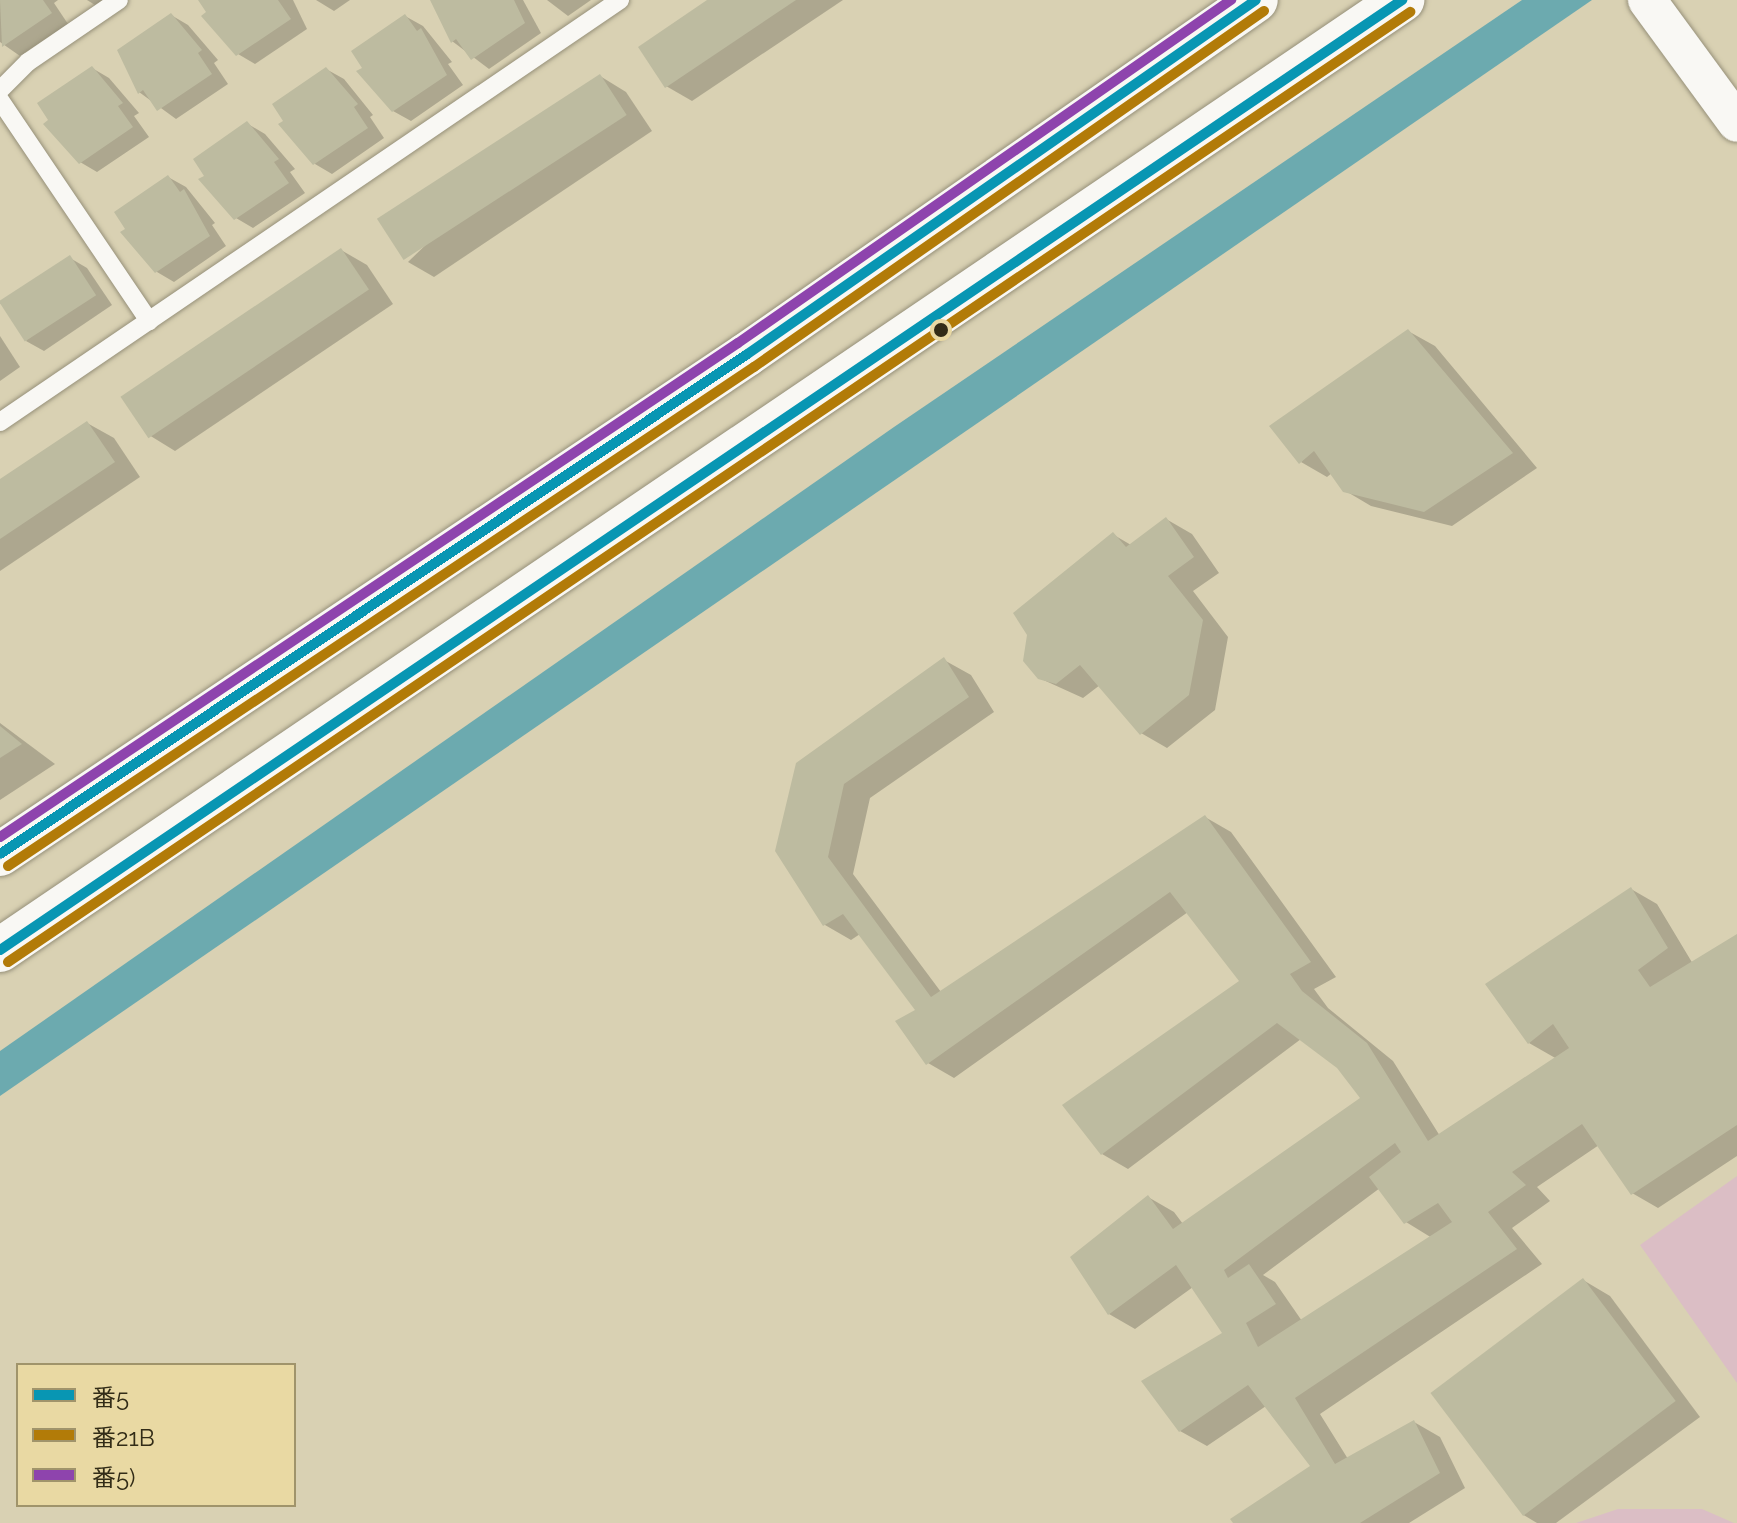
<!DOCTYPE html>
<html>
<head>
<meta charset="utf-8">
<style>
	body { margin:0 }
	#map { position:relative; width:1737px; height:1523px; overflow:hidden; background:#d9d1b3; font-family:Raleway,"Noto Sans SC",sans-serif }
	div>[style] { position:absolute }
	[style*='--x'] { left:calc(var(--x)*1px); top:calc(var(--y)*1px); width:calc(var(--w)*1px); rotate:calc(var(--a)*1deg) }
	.green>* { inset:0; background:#dbbec5 }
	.water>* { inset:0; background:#6caaaf }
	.shadow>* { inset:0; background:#0003 }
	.building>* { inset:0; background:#bdbba0; transform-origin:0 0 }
	.roads { filter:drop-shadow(0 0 2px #969079) drop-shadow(0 0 2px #969079) }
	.service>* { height:18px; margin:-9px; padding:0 9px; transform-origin:9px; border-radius:9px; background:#f9f8f4 }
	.minor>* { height:38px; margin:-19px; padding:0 19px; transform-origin:19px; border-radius:19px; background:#f9f8f4 }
	.trunk>* { height:44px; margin:-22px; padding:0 22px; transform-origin:22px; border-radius:22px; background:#f9f8f4 }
	.bus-1>* { height:10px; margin:-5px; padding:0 5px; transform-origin:5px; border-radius:5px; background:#0896b3 }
	.bus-2>* { height:10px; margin:-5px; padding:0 5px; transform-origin:5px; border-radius:5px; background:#b27b08 }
	.bus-3>* { height:10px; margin:-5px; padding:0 5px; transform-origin:5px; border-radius:5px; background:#8e44ad }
	.dots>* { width:22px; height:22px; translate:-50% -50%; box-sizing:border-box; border:4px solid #e9d9a3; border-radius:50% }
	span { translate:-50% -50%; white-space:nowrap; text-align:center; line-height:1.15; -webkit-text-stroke:6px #e9d9a3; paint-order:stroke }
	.legend { position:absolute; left:16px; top:1363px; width:280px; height:144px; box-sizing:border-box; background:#e9d9a3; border:2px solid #a0946b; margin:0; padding:10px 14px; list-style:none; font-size:24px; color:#322c17 }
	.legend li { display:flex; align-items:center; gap:16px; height:40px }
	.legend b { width:40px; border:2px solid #a0946b }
</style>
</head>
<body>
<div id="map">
	<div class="green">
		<i style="clip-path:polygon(1737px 1176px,1737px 1383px,1640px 1245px)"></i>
		<i style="clip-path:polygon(1618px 1509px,1702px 1509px,1734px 1523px,1576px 1523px)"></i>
	</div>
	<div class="water">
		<i style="clip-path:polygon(1522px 0,1592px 0,0 1096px,0 1051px,894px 427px)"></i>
	</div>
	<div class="shadow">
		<i style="clip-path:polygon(0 0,58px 0,54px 3px,68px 24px,20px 56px,0 42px)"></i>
		<i style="clip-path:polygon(87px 0,103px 0,95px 5px)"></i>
		<i style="clip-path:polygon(201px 0,293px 0,307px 29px,255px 64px,238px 54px)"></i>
		<i style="clip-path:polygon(316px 0,350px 0,334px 11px)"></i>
		<i style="clip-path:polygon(432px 0,523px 0,541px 33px,489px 69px,452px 41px)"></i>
		<i style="clip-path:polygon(547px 0,591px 0,568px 16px)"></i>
		<i style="clip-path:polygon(711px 0,843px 0,692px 101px,666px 86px)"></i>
		<i style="clip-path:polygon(171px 15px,188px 25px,218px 60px,214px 63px,228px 84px,176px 119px,139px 92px)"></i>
		<i style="clip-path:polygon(405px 16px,423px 26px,452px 62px,448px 64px,463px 85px,411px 121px,393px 111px)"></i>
		<i style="clip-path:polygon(92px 68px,109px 78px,139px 113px,134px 116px,149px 137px,97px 172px,80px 162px)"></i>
		<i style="clip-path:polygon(326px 69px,344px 79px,373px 115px,370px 117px,384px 138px,332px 174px,315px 164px)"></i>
		<i style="clip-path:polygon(600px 76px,626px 92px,652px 131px,434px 277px,408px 262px)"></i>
		<i style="clip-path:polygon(248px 124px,265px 134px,295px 169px,290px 172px,305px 193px,253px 228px,236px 218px)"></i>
		<i style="clip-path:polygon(168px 177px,186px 187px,215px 223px,212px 225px,226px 246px,174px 282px,157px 272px)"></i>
		<i style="clip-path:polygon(341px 250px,367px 265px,393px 304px,175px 451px,149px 435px)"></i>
		<i style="clip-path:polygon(70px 258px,87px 268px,112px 305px,44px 351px,26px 341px)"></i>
		<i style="clip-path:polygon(1408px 331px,1435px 346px,1537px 468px,1452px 526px,1371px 506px,1344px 490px,1332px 473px,1327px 477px,1301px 462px)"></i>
		<i style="clip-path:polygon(0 336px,20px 367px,0 381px)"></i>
		<i style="clip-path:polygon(87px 423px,114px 438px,140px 477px,0 571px,0 482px)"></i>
		<i style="clip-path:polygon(1166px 519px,1192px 534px,1219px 573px,1193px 591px,1228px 637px,1215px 710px,1167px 748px,1141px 733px,1100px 685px,1083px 698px,1039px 678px,1114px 535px,1131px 545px)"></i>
		<i style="clip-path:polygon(evenodd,944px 660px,971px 675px,994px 712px,870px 798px,853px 874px,941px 992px,1205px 817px,1231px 832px,1336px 977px,1314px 989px,1328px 1008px,1393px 1061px,1440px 1136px,1557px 1059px,1529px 1043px,1631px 889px,1657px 904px,1693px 964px,1737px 937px,1737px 1156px,1658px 1208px,1632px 1193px,1599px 1145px,1537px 1187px,1550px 1201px,1512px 1228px,1542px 1264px,1320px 1414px,1348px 1459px,1414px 1422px,1440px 1437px,1465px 1488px,1409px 1523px,1236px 1523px,1313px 1467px,1266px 1406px,1207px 1446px,1180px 1431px,1225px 1334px,1193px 1287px,1135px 1329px,1109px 1314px,1148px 1197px,1174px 1212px,1183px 1224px,1363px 1098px,1339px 1067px,1301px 1039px,1128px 1169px,1102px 1154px,1242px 982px,1188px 912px,954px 1078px,928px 1063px,918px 1011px,860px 934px,851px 940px,825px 925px,777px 850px,944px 660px,1380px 1188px,1406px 1222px,1432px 1238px,1302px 1321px,1275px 1282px,1263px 1275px,1380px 1188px)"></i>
		<i style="clip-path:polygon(0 723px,55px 764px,0 800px)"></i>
		<i style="clip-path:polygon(1583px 1280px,1610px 1296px,1700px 1417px,1556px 1523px,1537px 1523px,1522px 1514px)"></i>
	</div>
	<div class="building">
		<i style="clip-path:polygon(0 0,43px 0,52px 13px,2px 47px)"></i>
		<i style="clip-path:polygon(198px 0,278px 0,291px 19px,236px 56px,201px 16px,206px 12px)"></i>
		<i style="clip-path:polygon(430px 0,514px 0,525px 23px,471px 60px,456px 39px,451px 43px)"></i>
		<i style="clip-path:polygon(707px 0,796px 0,665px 88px,638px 47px)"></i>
		<i style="clip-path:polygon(171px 13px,202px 50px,198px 53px,212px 74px,157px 111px,143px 90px,138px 94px,117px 50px)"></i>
		<i style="clip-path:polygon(405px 14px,417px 31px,421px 28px,447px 75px,392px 112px,356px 71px,362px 68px,351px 51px)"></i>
		<i style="clip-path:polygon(92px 66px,123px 103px,118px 106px,133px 127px,79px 164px,43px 124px,48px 120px,37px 103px)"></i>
		<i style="clip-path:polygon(326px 67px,358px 104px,354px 107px,368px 128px,313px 165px,278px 124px,283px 121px,272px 104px)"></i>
		<i style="left:600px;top:74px;width:49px;height:266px;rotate:57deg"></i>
		<i style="clip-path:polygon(247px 121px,279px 159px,274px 162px,289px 183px,234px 220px,198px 179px,204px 176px,193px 159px)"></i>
		<i style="clip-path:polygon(168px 175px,180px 192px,184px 189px,210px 236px,155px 273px,120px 232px,125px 229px,114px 212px)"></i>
		<i style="left:341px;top:248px;width:50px;height:266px;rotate:56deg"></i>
		<i style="left:70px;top:255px;width:48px;height:85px;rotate:57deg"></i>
		<i style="clip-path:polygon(1408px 329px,1513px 453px,1424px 512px,1343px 492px,1314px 451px,1299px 464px,1269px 426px)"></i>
		<i style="clip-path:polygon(87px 421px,115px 462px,0 539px,0 479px)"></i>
		<i style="clip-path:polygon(1166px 517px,1194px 557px,1168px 576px,1203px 620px,1189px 695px,1140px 735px,1080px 665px,1056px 684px,1038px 679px,1023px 661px,1027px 635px,1013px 613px,1113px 532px,1126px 547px)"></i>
		<i style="clip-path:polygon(evenodd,944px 657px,969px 697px,844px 784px,828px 857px,931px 997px,1205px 815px,1311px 962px,1290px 974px,1302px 991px,1367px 1043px,1428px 1141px,1569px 1048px,1553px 1024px,1528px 1044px,1485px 984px,1631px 887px,1668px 948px,1638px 970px,1650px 987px,1737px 934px,1737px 1125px,1631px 1195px,1582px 1124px,1512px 1172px,1526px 1185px,1488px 1212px,1517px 1249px,1295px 1398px,1335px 1464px,1414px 1420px,1440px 1473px,1360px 1523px,1233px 1523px,1230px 1519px,1310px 1466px,1248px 1385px,1179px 1432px,1141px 1381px,1222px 1333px,1176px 1265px,1108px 1315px,1070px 1257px,1148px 1195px,1173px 1229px,1360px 1098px,1337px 1068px,1277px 1023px,1101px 1155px,1062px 1105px,1239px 981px,1170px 892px,926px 1065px,895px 1021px,915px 1010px,843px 914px,823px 926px,775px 851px,796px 763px,944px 657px,1395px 1143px,1401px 1152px,1369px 1177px,1404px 1224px,1438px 1203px,1452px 1222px,1258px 1347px,1246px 1323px,1276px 1304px,1249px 1264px,1228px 1278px,1224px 1270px,1395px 1143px)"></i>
		<i style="clip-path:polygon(0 726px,22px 744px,0 758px)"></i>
		<i style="left:1583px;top:1278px;width:154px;height:191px;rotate:53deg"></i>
	</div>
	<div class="roads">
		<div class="service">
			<i style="--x:0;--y:90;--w:40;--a:-45"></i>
			<i style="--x:28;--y:62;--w:110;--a:-34.3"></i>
			<i style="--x:0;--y:100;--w:267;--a:56"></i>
			<i style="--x:0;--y:422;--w:750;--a:-34.24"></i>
		</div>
		<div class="minor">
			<i style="--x:1647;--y:0;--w:152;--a:53.8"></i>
		</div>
		<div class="trunk">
			<i style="--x:0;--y:854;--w:898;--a:-33.78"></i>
			<i style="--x:746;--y:355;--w:621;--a:-34.84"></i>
			<i style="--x:0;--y:950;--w:1694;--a:-34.12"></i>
		</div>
	</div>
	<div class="bus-1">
		<i style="--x:0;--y:854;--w:898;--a:-33.78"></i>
		<i style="--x:746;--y:355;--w:621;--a:-34.84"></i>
		<i style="--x:0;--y:950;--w:1694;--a:-34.12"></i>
	</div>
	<div class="bus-2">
		<i style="--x:8;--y:866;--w:898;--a:-33.78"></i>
		<i style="--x:754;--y:367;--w:622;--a:-34.92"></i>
		<i style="--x:8;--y:962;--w:1694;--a:-34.12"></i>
	</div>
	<div class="bus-3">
		<i style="--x:0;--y:837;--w:888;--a:-33.8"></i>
		<i style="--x:738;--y:343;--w:601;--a:-34.83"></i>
	</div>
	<div class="dots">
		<i style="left:941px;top:330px;background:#322c17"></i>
	</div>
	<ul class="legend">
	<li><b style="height:10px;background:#0896b3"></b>番5</li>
	<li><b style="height:10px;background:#b27b08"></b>番21B</li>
	<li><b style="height:10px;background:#8e44ad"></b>番5)</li>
	</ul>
</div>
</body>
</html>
